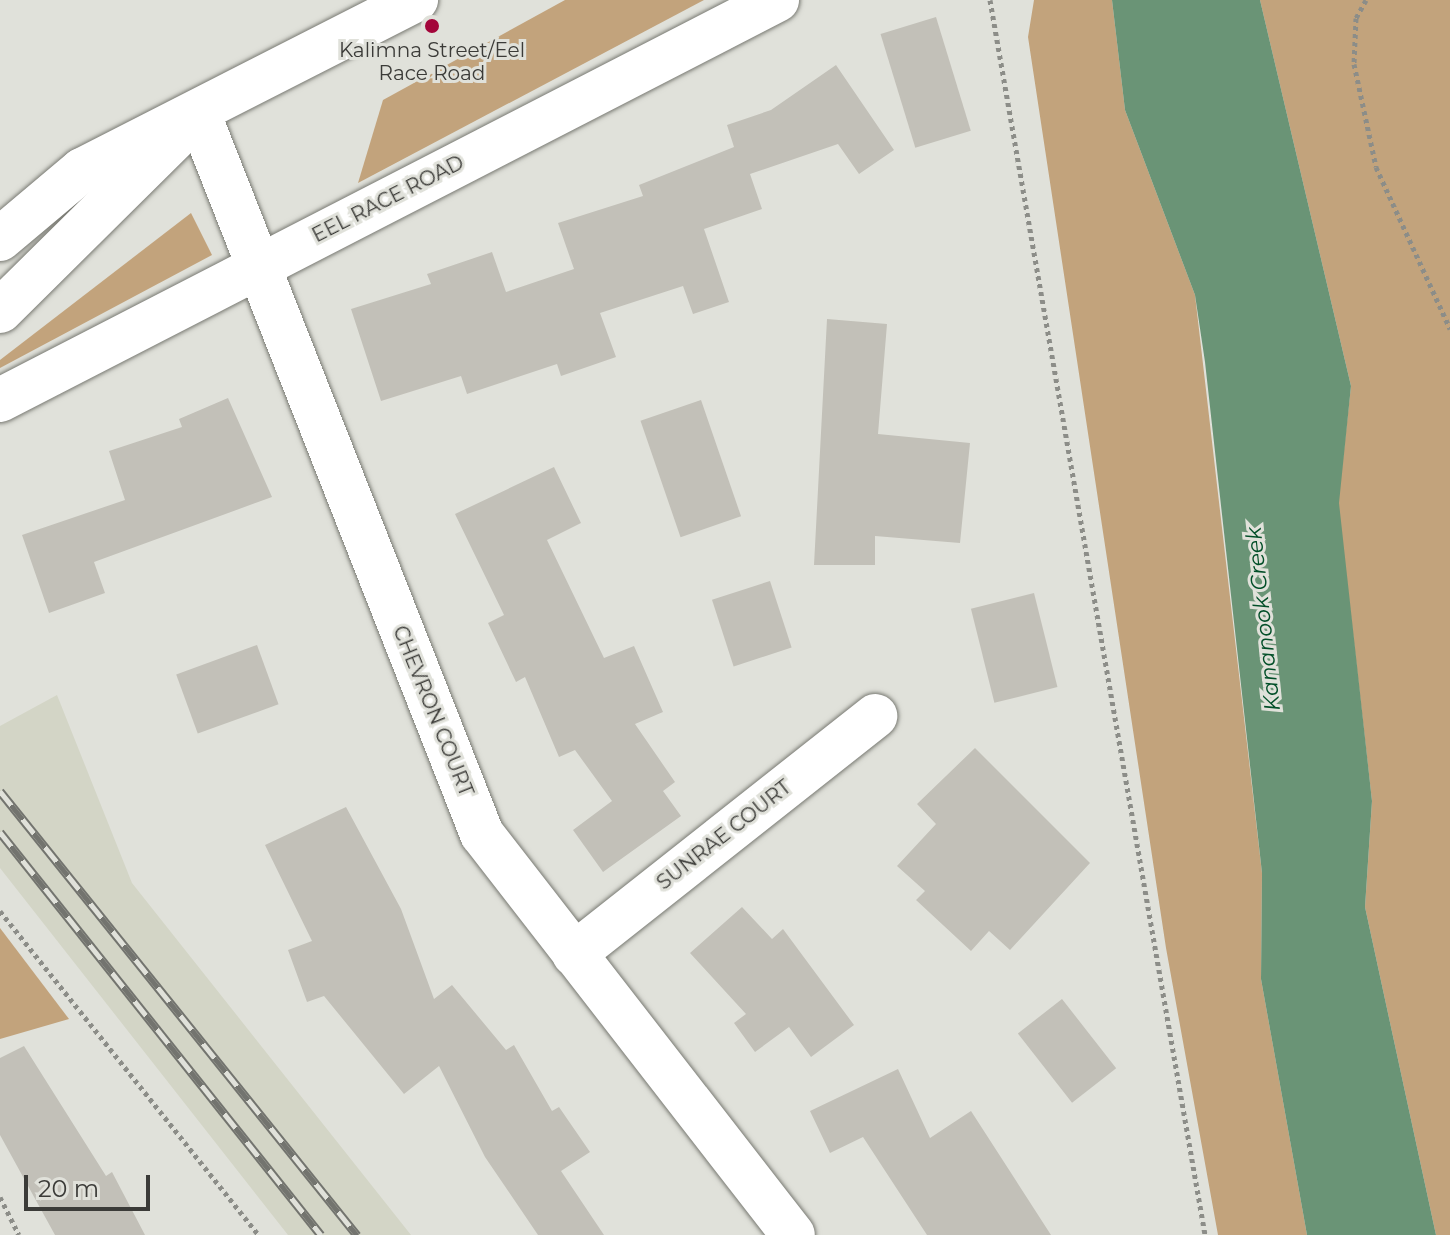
<!DOCTYPE html>
<html>
<head>
<meta charset="utf-8">
<style>
	body { margin:0 }
	#map { position:relative; width:1450px; height:1235px; overflow:hidden; background:#e0e1da; font-family:Montserrat,sans-serif }
	div>[style] { position:absolute }
	[style*='--x'] { left:calc(var(--x)*1px); top:calc(var(--y)*1px); width:calc(var(--w)*1px); rotate:calc(var(--a)*1deg) }
	.built>* { inset:0; background:#d3d5c6 }
	.forest>* { inset:0; background:#c2a37c }
	.water>* { inset:0; background:#6a9476 }
	.building>* { inset:0; background:#c2c0b8; transform-origin:0 0 }
	.path>* { height:5px; margin-top:-2.5px; transform-origin:0; background:repeating-linear-gradient(90deg,#8c8d88 0 4px,transparent 0 8px) }
	.roads { filter:drop-shadow(0 0 2px #787972) drop-shadow(0 0 2px #787972) }
	.minor>* { height:44px; margin:-22px; padding:0 22px; transform-origin:22px; border-radius:22px; background:#fff }
	.tertiary>* { height:44px; margin:-22px; padding:0 22px; transform-origin:22px; border-radius:22px; background:#fff }
	.rail>* { height:9px; margin-top:-4.5px; transform-origin:0; background:repeating-linear-gradient(90deg,#e0e1da 0 18px,#73746f 0 36px); box-sizing:border-box; border-block:2px solid #73746f }
	.dots>* { width:22px; height:22px; translate:-50% -50%; box-sizing:border-box; border:4px solid #e0e1da; border-radius:50% }
	span { translate:-50% -50%; white-space:nowrap; text-align:center; line-height:1.15; -webkit-text-stroke:6px #e0e1da; paint-order:stroke }
	.poi-label { font-size:20px; color:#3b3b38 }
	.street-label { font-size:20px; color:#3b3b38 }
	.water-label { font-size:22px; color:#024f28; font-style:italic }
	.scale { position:absolute; left:24px; top:1175px; width:126px; height:36px; box-sizing:border-box; border:4px solid #3b3b38; border-top:0; padding-left:10px; font-size:24px; line-height:28px; white-space:nowrap; color:#3b3b38; -webkit-text-stroke:6px #e0e1da; paint-order:stroke }
</style>
</head>
<body>
<div id="map">
	<div class="built">
		<i style="clip-path:polygon(57px 695px,132px 883px,411px 1235px,288px 1235px,0 868px,0 726px)"></i>
	</div>
	<div class="forest">
		<i style="clip-path:polygon(565px 0,704px 0,358px 183px,383px 100px)"></i>
		<i style="clip-path:polygon(1034px 0,1112px 0,1125px 110px,1195px 295px,1262px 873px,1261px 979px,1307px 1235px,1218px 1235px,1166px 948px,1028px 37px)"></i>
		<i style="clip-path:polygon(1260px 0,1450px 0,1450px 1235px,1436px 1235px,1365px 907px,1372px 801px,1338px 503px,1351px 386px)"></i>
		<i style="clip-path:polygon(191px 213px,212px 255px,0 368px,0 360px)"></i>
		<i style="clip-path:polygon(0 928px,69px 1019px,0 1039px)"></i>
	</div>
	<div class="water">
		<i style="clip-path:polygon(1112px 0,1260px 0,1351px 386px,1339px 503px,1372px 801px,1365px 907px,1436px 1235px,1307px 1235px,1261px 979px,1262px 873px,1205px 362px,1195px 295px,1125px 110px)"></i>
	</div>
	<div class="building">
		<i style="left:936px;top:17px;width:119px;height:58px;rotate:73deg"></i>
		<i style="clip-path:polygon(836px 65px,894px 150px,859px 174px,838px 144px,750px 174px,762px 209px,704px 229px,729px 302px,693px 314px,683px 286px,600px 313px,616px 357px,561px 376px,557px 364px,467px 394px,461px 376px,381px 401px,351px 309px,431px 284px,427px 274px,492px 252px,506px 292px,574px 269px,558px 223px,643px 196px,639px 185px,734px 147px,727px 125px,771px 110px)"></i>
		<i style="clip-path:polygon(827px 319px,887px 324px,878px 434px,970px 443px,960px 543px,875px 536px,875px 565px,814px 565px)"></i>
		<i style="clip-path:polygon(228px 398px,272px 497px,94px 562px,105px 593px,49px 613px,22px 535px,125px 500px,109px 451px,182px 427px,179px 419px)"></i>
		<i style="left:701px;top:400px;width:123px;height:64px;rotate:71deg"></i>
		<i style="clip-path:polygon(554px 467px,581px 523px,547px 540px,604px 658px,634px 646px,663px 712px,635px 724px,675px 782px,663px 791px,681px 816px,603px 872px,573px 830px,612px 801px,575px 750px,559px 757px,525px 677px,516px 682px,488px 623px,504px 615px,455px 514px)"></i>
		<i style="left:770px;top:581px;width:70px;height:61px;rotate:72deg"></i>
		<i style="left:1034px;top:593px;width:97px;height:65px;rotate:76deg"></i>
		<i style="left:257px;top:645px;width:63px;height:86px;rotate:70deg"></i>
		<i style="clip-path:polygon(975px 748px,1090px 863px,1010px 950px,989px 931px,971px 951px,916px 900px,925px 891px,897px 866px,936px 824px,917px 804px)"></i>
		<i style="clip-path:polygon(346px 807px,401px 909px,434px 999px,452px 985px,506px 1050px,514px 1045px,552px 1111px,559px 1107px,590px 1152px,561px 1171px,604px 1235px,538px 1235px,485px 1157px,439px 1066px,404px 1094px,324px 996px,307px 1002px,288px 950px,312px 941px,265px 845px)"></i>
		<i style="clip-path:polygon(742px 907px,772px 939px,783px 929px,854px 1025px,811px 1057px,789px 1027px,755px 1052px,734px 1023px,746px 1014px,690px 953px)"></i>
		<i style="left:1062px;top:999px;width:88px;height:56px;rotate:52deg"></i>
		<i style="clip-path:polygon(24px 1046px,106px 1176px,112px 1172px,145px 1235px,55px 1235px,0 1135px,0 1058px)"></i>
		<i style="clip-path:polygon(898px 1069px,930px 1138px,971px 1111px,1051px 1235px,927px 1235px,863px 1137px,830px 1153px,810px 1111px)"></i>
	</div>
	<div class="path">
		<i style="--x:990;--y:0;--w:1254;--a:80.12"></i>
		<i style="--x:1366;--y:0;--w:21;--a:119"></i>
		<i style="--x:1356;--y:18;--w:46;--a:92.5"></i>
		<i style="--x:1354;--y:64;--w:105;--a:77.9"></i>
		<i style="--x:1376;--y:167;--w:178;--a:65.4"></i>
		<i style="--x:0;--y:911;--w:415;--a:51.4"></i>
		<i style="--x:0;--y:1197;--w:42;--a:63.4"></i>
	</div>
	<div class="roads">
		<div class="minor">
			<i style="--x:199;--y:115;--w:773;--a:68.52"></i>
			<i style="--x:482;--y:834;--w:507;--a:52.2"></i>
			<i style="--x:0;--y:400;--w:874;--a:-27.24"></i>
			<i style="--x:574;--y:954;--w:384;--a:-38.3"></i>
		</div>
		<div class="tertiary">
			<i style="--x:0;--y:239;--w:107;--a:-40.1"></i>
			<i style="--x:82;--y:170;--w:375;--a:-27"></i>
			<i style="--x:0;--y:311;--w:249;--a:-44.7"></i>
		</div>
	</div>
	<div class="rail">
		<i style="--x:0;--y:791;--w:570;--a:51.2"></i>
		<i style="--x:0;--y:832;--w:515;--a:51.46"></i>
	</div>
	<div class="dots">
		<i style="left:432px;top:26px;background:#a3053a"></i>
	</div>
	<div class="poi-label">
		<span style="left:432px;top:62px">Kalimna Street/Eel<br>Race Road</span>
	</div>
	<div class="street-label">
		<span style="left:388px;top:199px;rotate:-27deg">EEL RACE ROAD</span>
		<span style="left:433px;top:711px;rotate:68deg">CHEVRON COURT</span>
		<span style="left:724px;top:835px;rotate:-38deg">SUNRAE COURT</span>
	</div>
	<div class="water-label">
		<span style="left:1263px;top:619px;rotate:-96deg">Kananook Creek</span>
	</div>
	<div class="scale">20 m</div>
</div>
</body>
</html>
